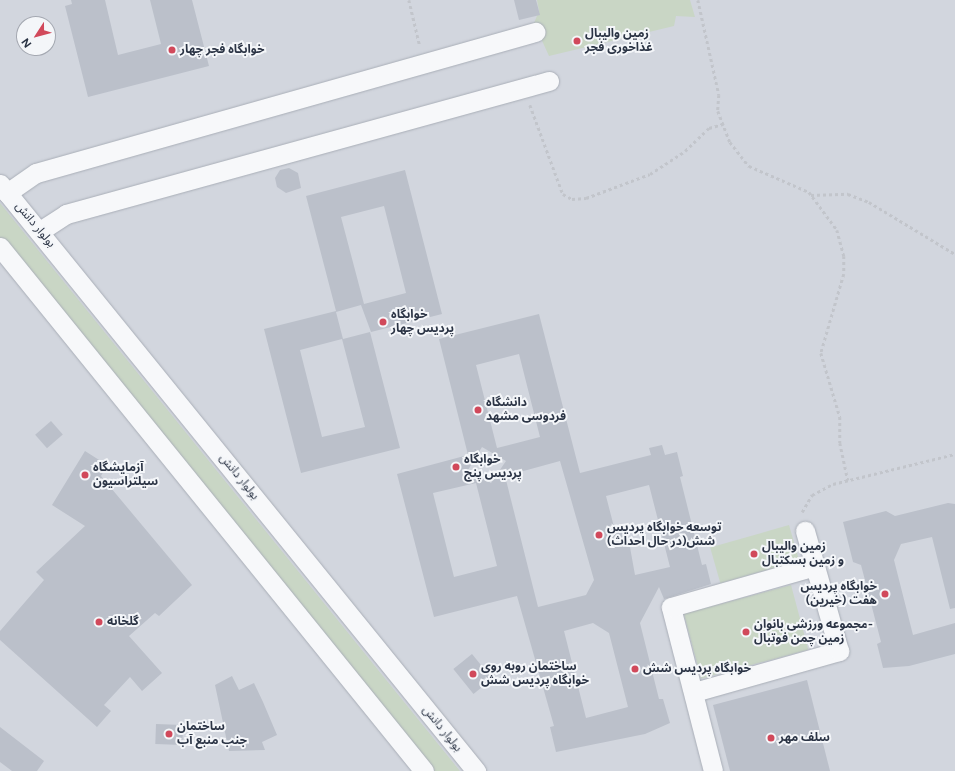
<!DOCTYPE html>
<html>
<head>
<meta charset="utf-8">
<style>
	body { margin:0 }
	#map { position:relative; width:955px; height:771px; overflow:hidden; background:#e4e7ec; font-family:Figtree,"Noto Sans Arabic",sans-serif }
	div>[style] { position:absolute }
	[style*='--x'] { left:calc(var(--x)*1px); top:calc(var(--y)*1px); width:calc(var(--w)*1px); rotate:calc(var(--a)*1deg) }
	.built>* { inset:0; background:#d2d6de }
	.green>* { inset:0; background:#c9d6c5; transform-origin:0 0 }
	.building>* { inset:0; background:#bbc0ca; transform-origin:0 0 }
	.path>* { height:2.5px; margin-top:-1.25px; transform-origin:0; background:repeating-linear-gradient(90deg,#c2c5cb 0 3px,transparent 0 6px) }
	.roads { filter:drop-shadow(0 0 1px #a9aeb7) drop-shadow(0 0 1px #a9aeb7) }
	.minor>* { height:19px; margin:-9.5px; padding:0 9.5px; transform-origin:9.5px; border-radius:9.5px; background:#f7f8fa }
	.dots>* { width:11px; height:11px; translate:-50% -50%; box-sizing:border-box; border:2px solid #f4f6f9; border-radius:50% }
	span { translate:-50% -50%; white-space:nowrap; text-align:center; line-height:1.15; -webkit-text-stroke:4px #f4f6f9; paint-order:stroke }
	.poi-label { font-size:12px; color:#2b3445; font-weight:700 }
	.left { translate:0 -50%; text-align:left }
	.right { translate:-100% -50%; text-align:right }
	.street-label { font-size:12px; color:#2b3445 }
	.north { position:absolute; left:16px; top:16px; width:40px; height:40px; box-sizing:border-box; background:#f4f6f9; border:1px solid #a4a8b1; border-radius:50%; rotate:234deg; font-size:11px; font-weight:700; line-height:16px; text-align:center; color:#2b3445 }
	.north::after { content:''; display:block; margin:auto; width:14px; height:18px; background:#d1495b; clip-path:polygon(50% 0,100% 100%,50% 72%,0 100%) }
</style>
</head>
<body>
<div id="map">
	<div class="built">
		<i style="clip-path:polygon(evenodd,0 0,955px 0,955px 771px,0 771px,0 0,24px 24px,48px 24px,48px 48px,24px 48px,24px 24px)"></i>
	</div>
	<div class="green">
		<i style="clip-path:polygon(537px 0,690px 0,695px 17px,676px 16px,674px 26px,549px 56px,534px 23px,539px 11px)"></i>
		<i style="left:0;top:203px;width:732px;height:23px;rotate:51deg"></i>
		<i style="left:789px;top:525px;width:37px;height:82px;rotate:74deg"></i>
		<i style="left:791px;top:585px;width:67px;height:111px;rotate:75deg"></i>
	</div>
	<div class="building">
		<i style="clip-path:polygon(71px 0,105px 0,118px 55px,161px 44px,150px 0,192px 0,209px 66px,88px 97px,65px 6px,72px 4px)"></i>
		<i style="clip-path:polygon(514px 0,536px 0,540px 15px,519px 20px)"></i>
		<i style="clip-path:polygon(289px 168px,298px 173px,301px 188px,286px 193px,277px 187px,275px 178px,280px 170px)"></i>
		<i style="clip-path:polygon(evenodd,405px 170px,442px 314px,371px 332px,361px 305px,336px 312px,343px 339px,370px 332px,400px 448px,301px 473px,264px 329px,336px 311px,306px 196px,405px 170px,384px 206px,406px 293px,364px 304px,341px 217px,384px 206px,405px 170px,342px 339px,365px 427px,322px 437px,300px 350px,342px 339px)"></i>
		<i style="clip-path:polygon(evenodd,539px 314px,580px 473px,651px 455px,649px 448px,662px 445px,665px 455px,677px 452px,683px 476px,680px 477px,702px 565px,706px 564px,711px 584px,664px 599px,659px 587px,640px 623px,659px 699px,663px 699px,670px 723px,645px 734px,556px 752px,550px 727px,554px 726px,517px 596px,434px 617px,397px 474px,468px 455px,439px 339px,539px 314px,519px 354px,540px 437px,497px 448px,476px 365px,519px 354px,539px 314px,482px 447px,506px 461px,491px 483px,468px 470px,482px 447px,539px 314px,560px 461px,594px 580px,586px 595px,538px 607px,505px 476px,560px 461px,539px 314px,476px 483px,497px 566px,454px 577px,433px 493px,476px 483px,539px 314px,649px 485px,670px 567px,635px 575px,626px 525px,614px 527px,606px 496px,649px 485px,539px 314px,593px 623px,609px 633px,628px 707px,586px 718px,564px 631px,593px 623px)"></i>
		<i style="left:51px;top:421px;width:18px;height:21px;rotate:49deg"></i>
		<i style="clip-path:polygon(85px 451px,107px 465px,101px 476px,192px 585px,159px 616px,155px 613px,129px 636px,162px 673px,142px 691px,130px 677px,104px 705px,111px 711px,97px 727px,0 640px,0 631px,44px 580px,36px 572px,85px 526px,52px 505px)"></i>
		<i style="clip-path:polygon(948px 503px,955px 504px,955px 608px,950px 609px,932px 537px,901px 544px,894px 560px,913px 635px,955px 623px,955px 654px,909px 666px,883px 668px,877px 644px,881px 642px,861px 565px,853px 562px,843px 522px,886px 511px,895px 516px)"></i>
		<i style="left:472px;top:654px;width:32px;height:24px;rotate:51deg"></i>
		<i style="clip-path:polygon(232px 676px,239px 690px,254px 683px,263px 702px,277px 735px,262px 742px,265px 750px,229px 751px,215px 685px)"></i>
		<i style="clip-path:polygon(807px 680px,830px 771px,730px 771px,713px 705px)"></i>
		<i style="left:156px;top:724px;width:27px;height:20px;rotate:2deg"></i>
		<i style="clip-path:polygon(0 727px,44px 761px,37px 771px,12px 771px,0 762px)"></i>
	</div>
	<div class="path">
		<i style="--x:409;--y:0;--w:47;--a:76.6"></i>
		<i style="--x:698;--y:0;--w:97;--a:77.5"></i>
		<i style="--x:719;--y:95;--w:16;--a:94"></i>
		<i style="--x:718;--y:111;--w:33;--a:69"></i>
		<i style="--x:730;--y:142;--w:31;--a:52"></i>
		<i style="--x:749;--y:166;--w:65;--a:23.4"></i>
		<i style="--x:809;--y:192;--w:47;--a:53.6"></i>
		<i style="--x:837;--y:230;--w:27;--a:75"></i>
		<i style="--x:844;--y:256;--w:18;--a:90"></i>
		<i style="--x:844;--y:274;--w:82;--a:106.2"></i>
		<i style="--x:821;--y:353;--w:67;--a:73.5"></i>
		<i style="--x:840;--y:417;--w:26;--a:90"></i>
		<i style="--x:840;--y:443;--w:38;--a:78"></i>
		<i style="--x:530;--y:105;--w:95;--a:69.7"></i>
		<i style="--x:563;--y:194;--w:10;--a:29"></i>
		<i style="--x:572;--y:199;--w:14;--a:-4"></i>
		<i style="--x:586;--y:198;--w:68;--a:-20.6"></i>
		<i style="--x:650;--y:174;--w:42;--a:-33.3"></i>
		<i style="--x:685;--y:151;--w:33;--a:-44"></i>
		<i style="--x:709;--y:128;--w:15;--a:-16"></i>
		<i style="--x:811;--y:195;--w:37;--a:-2"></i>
		<i style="--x:848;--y:194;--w:22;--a:21"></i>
		<i style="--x:869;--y:202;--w:100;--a:31.2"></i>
		<i style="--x:802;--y:512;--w:20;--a:-60"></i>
		<i style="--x:812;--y:495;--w:24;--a:-28"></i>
		<i style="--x:833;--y:484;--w:126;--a:-13.8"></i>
	</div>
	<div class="roads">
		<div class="minor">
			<i style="--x:0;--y:184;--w:756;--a:50.96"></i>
			<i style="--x:7;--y:193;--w:35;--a:-35"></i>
			<i style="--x:36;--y:173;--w:519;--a:-15.78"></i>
			<i style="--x:40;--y:231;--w:31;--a:-33"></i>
			<i style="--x:66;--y:214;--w:501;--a:-15.4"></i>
			<i style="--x:0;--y:247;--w:674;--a:51.02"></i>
			<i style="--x:694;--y:692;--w:151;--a:-15.8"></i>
			<i style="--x:839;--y:651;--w:125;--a:-105.8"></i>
			<i style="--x:713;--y:771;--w:169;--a:-104.4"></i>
			<i style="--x:671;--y:607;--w:150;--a:-15.9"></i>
		</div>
	</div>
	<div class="dots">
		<i style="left:577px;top:41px;background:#d1495b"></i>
		<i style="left:172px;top:50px;background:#d1495b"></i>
		<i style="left:383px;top:322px;background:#d1495b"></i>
		<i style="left:478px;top:410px;background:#d1495b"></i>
		<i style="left:456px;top:467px;background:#d1495b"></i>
		<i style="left:85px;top:475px;background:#d1495b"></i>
		<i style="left:599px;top:535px;background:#d1495b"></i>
		<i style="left:754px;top:554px;background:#d1495b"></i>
		<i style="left:885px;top:594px;background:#d1495b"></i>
		<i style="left:99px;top:622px;background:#d1495b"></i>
		<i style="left:746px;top:632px;background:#d1495b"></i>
		<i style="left:635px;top:669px;background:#d1495b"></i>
		<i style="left:473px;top:674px;background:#d1495b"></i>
		<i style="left:169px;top:734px;background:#d1495b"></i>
		<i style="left:771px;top:738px;background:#d1495b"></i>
	</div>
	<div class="poi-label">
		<span class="left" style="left:585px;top:41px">زمین والیبال<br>غذاخوری فجر</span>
		<span class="left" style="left:180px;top:50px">خوابگاه فجر چهار</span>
		<span class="left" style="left:391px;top:322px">خوابگاه<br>پردیس چهار</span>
		<span class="left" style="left:486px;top:410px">دانشگاه<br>فردوسی مشهد</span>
		<span class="left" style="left:464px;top:467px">خوابگاه<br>پردیس پنج</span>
		<span class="left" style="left:93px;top:475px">آزمایشگاه<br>سیلتراسیون</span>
		<span class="left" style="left:607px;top:535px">توسعه خوابگاه پردیس<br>شش(در حال احداث)</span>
		<span class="left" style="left:762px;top:554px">زمین والیبال<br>و زمین بسکتبال</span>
		<span class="right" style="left:877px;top:594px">خوابگاه پردیس<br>هفت (خیرین)</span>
		<span class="left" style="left:107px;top:622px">گلخانه</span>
		<span class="left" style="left:754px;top:632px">مجموعه ورزشی بانوان-<br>زمین چمن فوتبال</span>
		<span class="left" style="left:481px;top:674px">ساختمان روبه روی<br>خوابگاه پردیس شش</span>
		<span class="left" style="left:643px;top:669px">خوابگاه پردیس شش</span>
		<span class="left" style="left:177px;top:734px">ساختمان<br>جنب منبع آب</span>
		<span class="left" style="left:779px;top:738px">سلف مهر</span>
	</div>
	<div class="street-label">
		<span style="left:35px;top:225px;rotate:50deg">بولوار دانش</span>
		<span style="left:239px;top:477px;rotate:51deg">بولوار دانش</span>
		<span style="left:442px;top:729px;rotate:51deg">بولوار دانش</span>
	</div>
	<div class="north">N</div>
</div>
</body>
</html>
